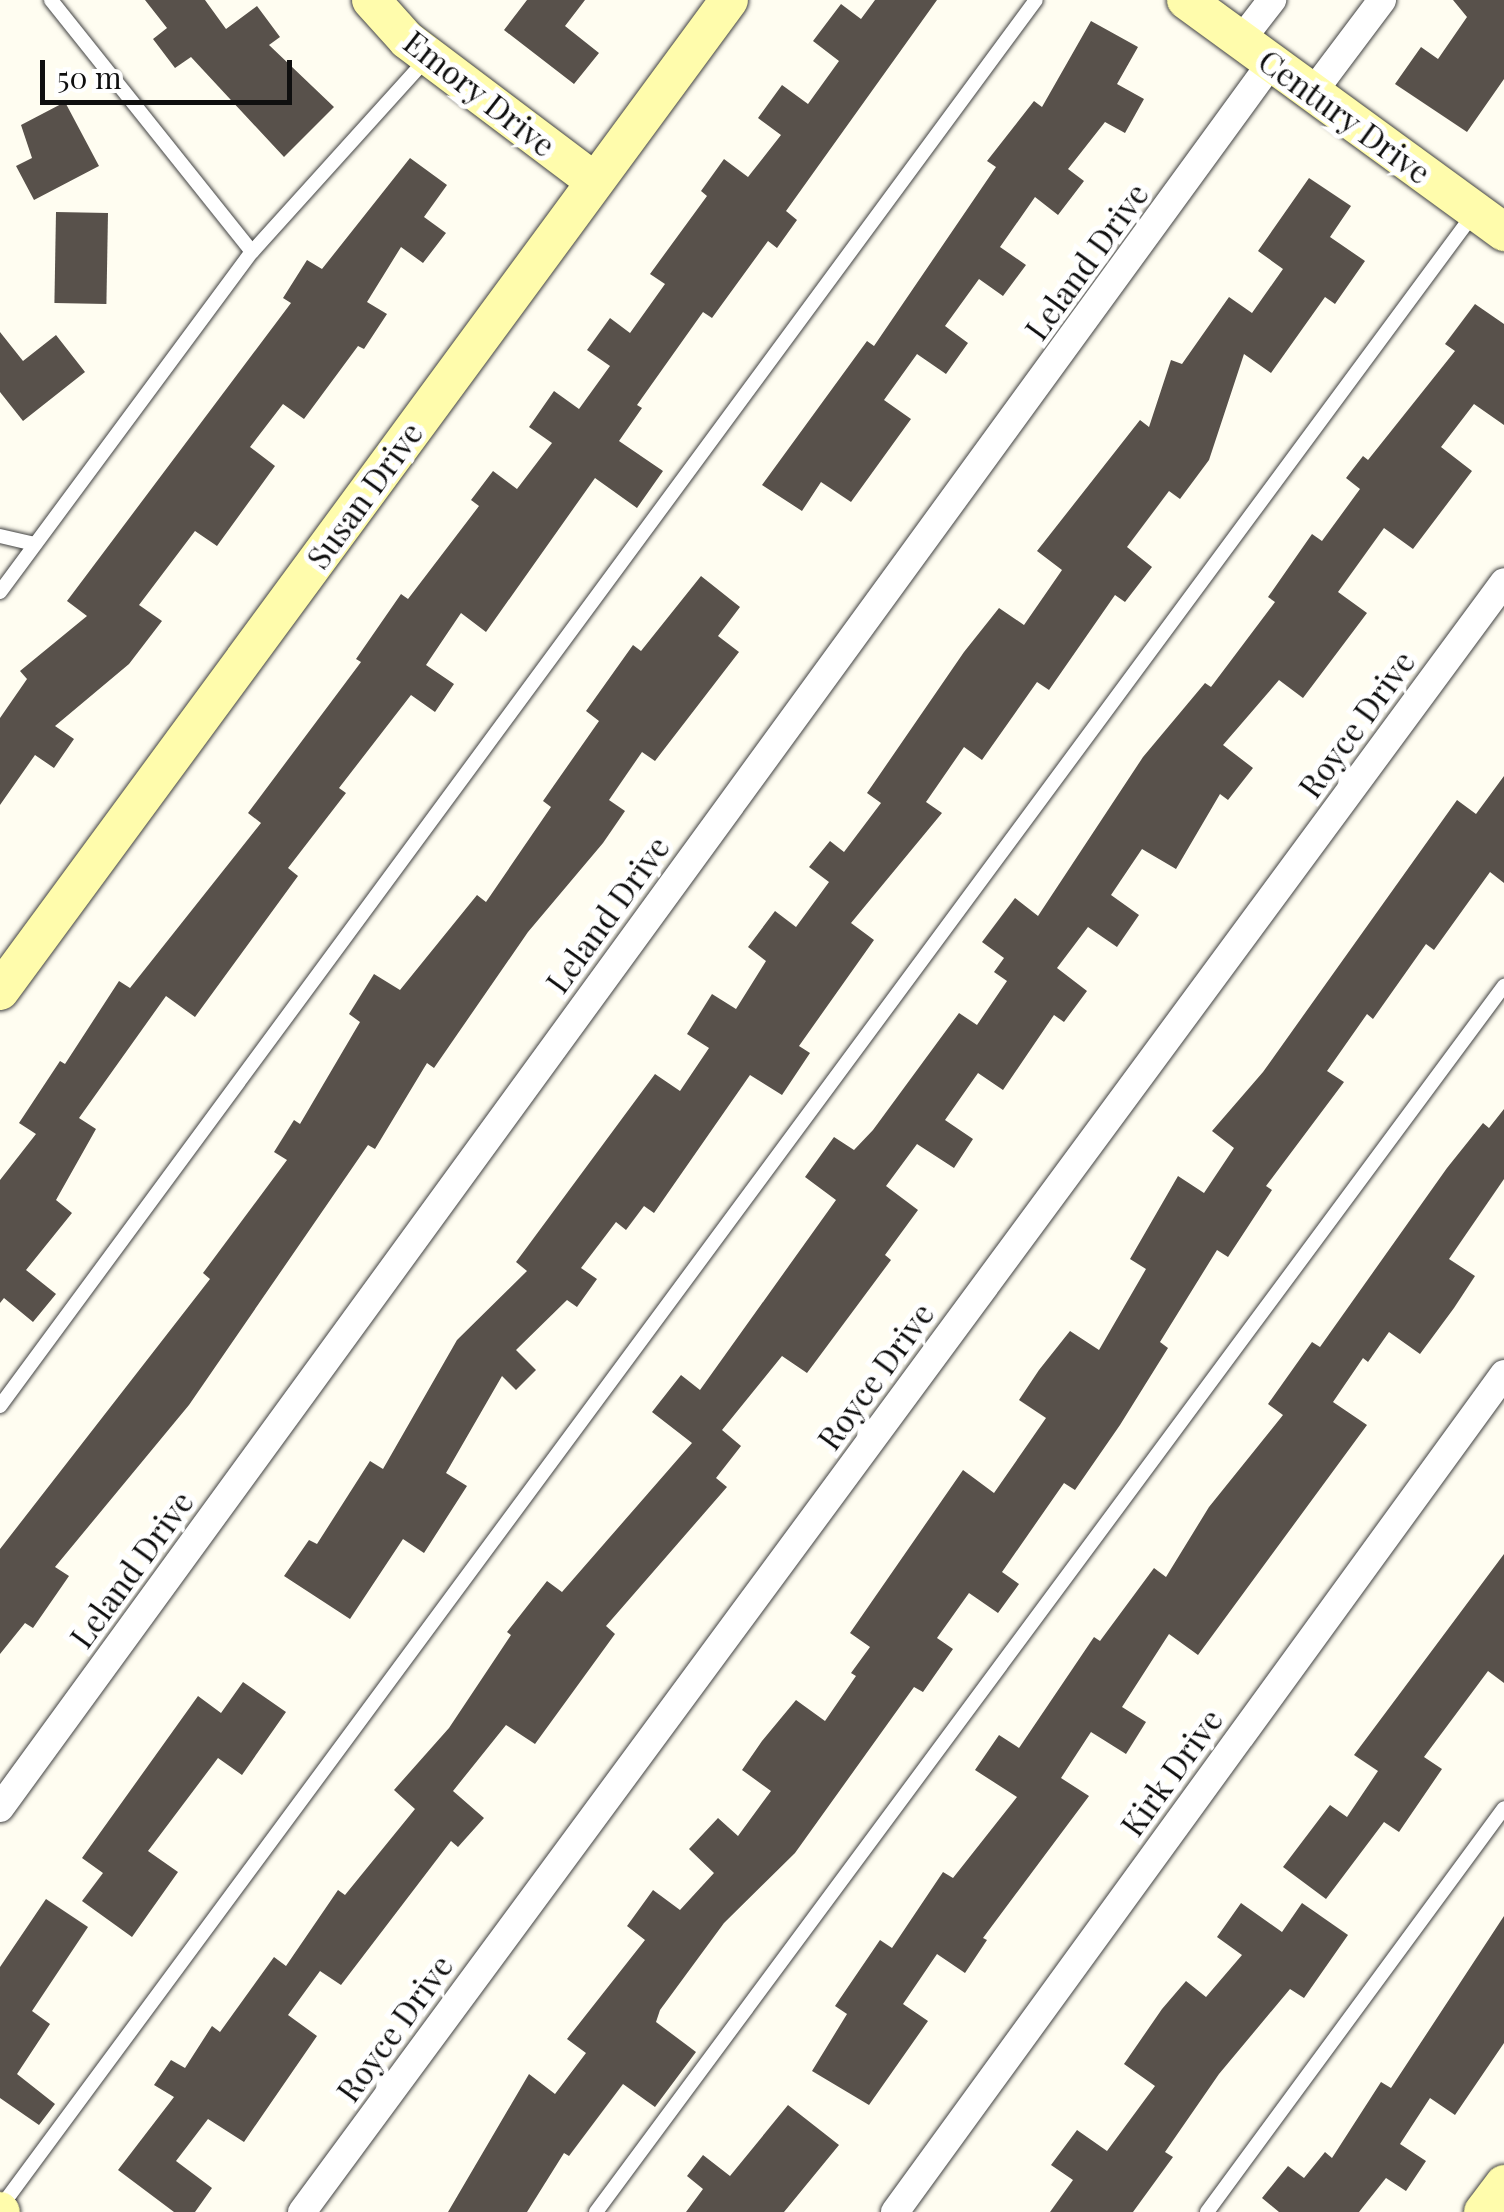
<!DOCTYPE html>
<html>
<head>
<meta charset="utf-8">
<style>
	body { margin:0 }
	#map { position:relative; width:1504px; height:2212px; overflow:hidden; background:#fffdf1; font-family:"Playfair Display",serif }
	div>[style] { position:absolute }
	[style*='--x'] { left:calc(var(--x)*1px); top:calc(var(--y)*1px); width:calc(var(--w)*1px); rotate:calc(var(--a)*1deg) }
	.building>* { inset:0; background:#58514b; transform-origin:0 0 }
	.roads { filter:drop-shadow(0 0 2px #424242) drop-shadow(0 0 2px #424242) }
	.lane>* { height:14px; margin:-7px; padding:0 7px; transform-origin:7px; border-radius:7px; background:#fff }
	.street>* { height:28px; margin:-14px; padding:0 14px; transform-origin:14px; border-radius:14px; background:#fff }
	.secondary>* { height:38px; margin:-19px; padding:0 19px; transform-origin:19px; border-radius:19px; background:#fffcac }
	span { translate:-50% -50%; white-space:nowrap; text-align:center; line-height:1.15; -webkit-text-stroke:10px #fff; paint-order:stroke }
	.street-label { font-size:32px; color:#0f0f0f }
	.scale { position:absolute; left:40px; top:60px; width:252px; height:45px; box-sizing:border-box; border:5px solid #0f0f0f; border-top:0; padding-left:12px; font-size:30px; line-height:35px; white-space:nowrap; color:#0f0f0f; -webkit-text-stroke:8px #fff; paint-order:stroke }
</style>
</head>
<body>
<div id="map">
	<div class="building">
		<i style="clip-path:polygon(145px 0,205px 0,226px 29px,257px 6px,280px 37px,269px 45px,334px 107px,284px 157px,191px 57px,175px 68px,153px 39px,167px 28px)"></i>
		<i style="clip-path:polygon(527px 0,585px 0,565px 26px,599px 53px,574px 84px,504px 30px)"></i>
		<i style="clip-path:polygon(875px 0,937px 0,786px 211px,797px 220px,777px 248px,768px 241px,712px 318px,703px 312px,637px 405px,642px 408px,619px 441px,663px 471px,637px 508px,595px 478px,486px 632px,461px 613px,426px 665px,454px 684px,435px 712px,411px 695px,339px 788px,346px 793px,288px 868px,298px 876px,195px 1017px,166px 996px,79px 1118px,96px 1129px,56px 1200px,72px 1213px,26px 1270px,56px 1294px,33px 1322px,4px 1298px,0 1303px,0 1180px,36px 1134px,19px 1123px,60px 1061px,65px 1064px,119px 981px,130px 988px,261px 823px,248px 813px,361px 662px,356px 659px,401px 594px,408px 599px,479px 506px,471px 500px,493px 471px,517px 489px,552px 443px,529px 427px,554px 391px,579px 409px,610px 366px,587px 350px,610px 318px,630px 333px,665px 284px,650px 274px,707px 196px,701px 191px,724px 159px,748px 177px,781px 135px,758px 118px,782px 85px,808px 104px,839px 61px,813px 41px,841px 4px,861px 19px)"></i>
		<i style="clip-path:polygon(1453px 0,1504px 0,1504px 79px,1467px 132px,1395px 84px,1421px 47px,1438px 59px,1467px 17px)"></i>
		<i style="clip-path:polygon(1091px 21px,1138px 47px,1117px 84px,1144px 99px,1125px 133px,1105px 122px,1068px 169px,1084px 181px,1058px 215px,1035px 197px,1000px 247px,1026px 265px,1003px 296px,979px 279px,945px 326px,968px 343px,946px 374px,917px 354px,884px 400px,911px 419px,851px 502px,821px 482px,802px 511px,762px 485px,867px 341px,874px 346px,996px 167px,987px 161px,1034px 101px,1042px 107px)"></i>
		<i style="clip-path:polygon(65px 102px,99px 166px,34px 200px,16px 166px,32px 158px,21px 125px)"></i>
		<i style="clip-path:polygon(410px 158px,447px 185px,424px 217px,446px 233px,423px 263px,401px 247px,367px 302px,387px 314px,364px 349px,358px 346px,304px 419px,283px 404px,250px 447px,275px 466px,217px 546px,195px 531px,139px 605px,162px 621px,129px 664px,55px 726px,74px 739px,54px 768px,35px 755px,0 805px,0 718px,27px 679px,20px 671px,87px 616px,67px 601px,291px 303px,283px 298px,307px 260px,322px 269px)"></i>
		<i style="clip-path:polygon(1309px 178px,1351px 206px,1330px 237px,1365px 261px,1335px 304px,1325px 297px,1271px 373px,1244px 354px,1209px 460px,1180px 499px,1169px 491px,1127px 547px,1152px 567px,1125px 602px,1115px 595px,1049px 690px,1037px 682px,982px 760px,964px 747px,926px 802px,942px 813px,851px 923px,874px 940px,799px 1046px,810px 1053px,782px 1095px,750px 1075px,654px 1213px,644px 1206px,626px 1230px,616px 1222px,581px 1268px,597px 1279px,577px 1307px,567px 1300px,516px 1350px,536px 1370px,516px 1390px,502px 1376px,446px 1473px,467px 1486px,424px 1553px,403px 1539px,350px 1619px,284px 1576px,309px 1540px,317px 1544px,370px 1461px,383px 1469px,457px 1340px,527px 1271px,516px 1262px,655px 1074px,680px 1091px,709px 1048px,687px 1034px,712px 994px,736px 1009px,766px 961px,748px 947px,775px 911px,796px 927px,829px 882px,809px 867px,830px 841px,844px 852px,881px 803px,867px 793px,964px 652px,999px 608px,1024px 625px,1062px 570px,1037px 551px,1140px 420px,1149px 427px,1171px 360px,1182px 364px,1229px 297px,1252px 313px,1283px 269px,1258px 251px)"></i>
		<i style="left:56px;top:212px;width:52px;height:91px;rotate:1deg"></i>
		<i style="clip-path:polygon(1475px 304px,1504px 324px,1504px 425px,1474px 404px,1441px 447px,1472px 471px,1413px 549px,1384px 528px,1338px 592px,1367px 613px,1303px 698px,1279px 680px,1223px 745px,1253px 768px,1228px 800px,1220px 794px,1176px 869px,1142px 849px,1111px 895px,1139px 915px,1117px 947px,1088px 927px,1057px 968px,1087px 991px,1064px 1022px,1054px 1015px,1003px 1090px,978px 1073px,945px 1120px,973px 1139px,954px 1168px,917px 1144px,886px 1186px,918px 1210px,885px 1255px,891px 1260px,807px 1373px,782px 1356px,722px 1430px,741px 1446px,716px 1478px,727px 1487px,606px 1626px,615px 1634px,535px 1744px,506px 1725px,453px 1791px,484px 1818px,458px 1847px,451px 1841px,341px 1985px,320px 1971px,288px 2015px,317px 2036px,244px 2142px,208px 2119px,176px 2161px,212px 2188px,195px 2212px,174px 2212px,118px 2170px,174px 2097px,154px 2085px,171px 2060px,185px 2068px,212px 2026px,220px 2032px,274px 1957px,286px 1966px,338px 1890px,345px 1895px,415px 1809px,394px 1790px,449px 1728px,511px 1635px,507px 1632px,547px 1581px,562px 1592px,692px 1443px,652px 1412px,681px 1375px,700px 1390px,836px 1200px,805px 1177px,834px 1137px,854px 1150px,873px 1130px,959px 1013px,977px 1025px,1007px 981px,994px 972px,1004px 958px,982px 942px,1015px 898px,1038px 916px,1143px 757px,1205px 683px,1211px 687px,1275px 602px,1268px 597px,1312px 534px,1322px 541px,1360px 489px,1346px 478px,1363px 456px,1368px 460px,1455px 351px,1445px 344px)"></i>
		<i style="clip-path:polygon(0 332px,23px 361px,56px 335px,85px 372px,23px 421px,0 392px)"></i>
		<i style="clip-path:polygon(701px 576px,740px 607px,718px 636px,739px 652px,655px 761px,642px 752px,609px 800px,625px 811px,603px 843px,528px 932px,434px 1068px,427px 1063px,375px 1149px,368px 1145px,189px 1405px,55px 1567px,69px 1576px,33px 1628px,25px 1623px,0 1654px,0 1549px,210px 1279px,203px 1273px,287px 1160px,274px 1152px,294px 1120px,300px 1124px,360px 1022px,349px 1014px,374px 974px,400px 990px,477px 895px,486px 902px,551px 807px,543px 801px,599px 721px,586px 711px,633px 645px,641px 651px)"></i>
		<i style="clip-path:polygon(1504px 776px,1504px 883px,1490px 872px,1434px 950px,1426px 944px,1373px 1019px,1367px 1014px,1327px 1071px,1344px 1082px,1266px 1186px,1272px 1190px,1228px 1257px,1217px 1250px,1160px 1342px,1168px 1348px,1120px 1425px,1075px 1490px,1064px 1483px,1002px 1572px,1019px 1584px,998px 1613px,969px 1593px,937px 1638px,953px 1649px,923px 1692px,914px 1687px,795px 1853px,724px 1923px,660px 2010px,656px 2022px,696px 2052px,655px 2107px,623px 2084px,569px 2156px,564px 2153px,527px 2212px,448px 2212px,529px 2074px,555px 2094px,586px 2053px,567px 2039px,645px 1940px,627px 1926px,653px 1890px,680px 1910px,714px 1873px,689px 1849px,718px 1818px,738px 1836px,771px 1791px,742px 1770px,762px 1741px,796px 1700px,825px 1721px,856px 1676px,851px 1673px,870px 1647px,850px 1633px,963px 1470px,994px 1493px,1046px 1418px,1019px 1400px,1039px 1370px,1070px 1331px,1099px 1350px,1146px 1269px,1130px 1259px,1178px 1176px,1204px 1193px,1234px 1148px,1212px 1131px,1263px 1072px,1457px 800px,1476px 814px)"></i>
		<i style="clip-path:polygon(1504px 1109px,1504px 1179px,1449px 1259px,1475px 1276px,1454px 1308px,1420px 1354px,1389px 1332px,1368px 1362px,1363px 1358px,1333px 1402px,1367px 1425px,1198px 1655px,1169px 1634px,1122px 1707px,1146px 1722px,1126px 1754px,1091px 1732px,1061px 1778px,1089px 1796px,983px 1938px,987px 1940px,965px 1973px,937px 1954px,903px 2004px,928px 2021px,869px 2105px,812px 2071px,847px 2014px,835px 2006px,880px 1940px,892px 1948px,943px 1872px,953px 1878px,1017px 1797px,975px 1770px,999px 1735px,1019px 1748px,1094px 1637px,1100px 1641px,1154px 1568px,1166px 1577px,1209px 1507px,1283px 1415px,1268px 1404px,1312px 1342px,1320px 1347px,1447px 1168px,1483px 1123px,1489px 1128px)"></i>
		<i style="clip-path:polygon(1504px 1554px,1504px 1683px,1488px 1671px,1424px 1757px,1442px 1769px,1399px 1832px,1384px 1822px,1326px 1899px,1283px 1867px,1330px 1805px,1347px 1817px,1378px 1771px,1354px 1755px)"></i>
		<i style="clip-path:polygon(243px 1682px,286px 1712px,242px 1775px,218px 1758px,148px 1851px,178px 1872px,132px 1937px,82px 1901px,103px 1873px,82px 1858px,198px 1696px,221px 1713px)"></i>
		<i style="clip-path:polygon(46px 1899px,88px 1927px,32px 2011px,50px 2024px,17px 2074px,55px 2104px,39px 2125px,0 2098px,0 1967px)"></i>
		<i style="clip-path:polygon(1241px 1903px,1282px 1932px,1302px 1903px,1348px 1935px,1304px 1998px,1290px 1989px,1219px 2074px,1165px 2152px,1173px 2157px,1133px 2212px,1050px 2212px,1073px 2180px,1051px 2165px,1077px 2130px,1107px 2151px,1155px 2086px,1124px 2064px,1162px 2009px,1186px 1981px,1206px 1997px,1242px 1955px,1217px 1937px)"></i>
		<i style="clip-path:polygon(1504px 1916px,1504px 2043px,1455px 2115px,1430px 2098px,1400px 2144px,1426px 2161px,1406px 2191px,1386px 2178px,1359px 2212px,1279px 2212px,1262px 2198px,1288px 2166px,1304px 2178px,1325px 2152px,1332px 2158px,1381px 2082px,1391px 2088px)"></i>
		<i style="clip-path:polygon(788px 2105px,839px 2145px,784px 2212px,686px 2212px,703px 2189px,687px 2176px,703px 2155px,730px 2176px)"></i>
	</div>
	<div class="roads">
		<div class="lane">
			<i style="--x:51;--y:0;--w:322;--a:51.4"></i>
			<i style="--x:0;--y:536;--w:36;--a:13"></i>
			<i style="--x:0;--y:592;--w:423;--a:-53.5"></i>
			<i style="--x:252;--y:252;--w:263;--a:-47.9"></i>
			<i style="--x:0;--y:1406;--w:1746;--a:-53.62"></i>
			<i style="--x:0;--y:2208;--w:2482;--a:-53.54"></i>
			<i style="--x:596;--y:2212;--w:1526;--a:-53.48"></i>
			<i style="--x:1207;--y:2212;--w:501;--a:-53.68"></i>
		</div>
		<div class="street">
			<i style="--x:1241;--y:40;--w:51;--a:-52.2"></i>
			<i style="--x:1313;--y:92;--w:115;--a:-53.1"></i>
			<i style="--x:0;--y:1808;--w:2160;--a:-53.93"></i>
			<i style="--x:302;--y:2212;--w:2025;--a:-53.59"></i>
			<i style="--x:895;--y:2212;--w:1036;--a:-53.99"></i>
		</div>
		<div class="secondary">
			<i style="--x:371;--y:0;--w:54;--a:48"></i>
			<i style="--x:407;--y:40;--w:234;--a:37"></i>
			<i style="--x:1186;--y:0;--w:394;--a:36.1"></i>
			<i style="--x:0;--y:991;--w:1230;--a:-53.66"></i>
			<i style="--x:0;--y:2211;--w:1;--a:45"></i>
			<i style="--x:1483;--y:2212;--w:35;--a:-53"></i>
		</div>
	</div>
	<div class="street-label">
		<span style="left:480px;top:93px;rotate:38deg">Emory Drive</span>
		<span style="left:1345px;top:116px;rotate:36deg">Century Drive</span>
		<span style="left:1086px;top:261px;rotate:-54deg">Leland Drive</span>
		<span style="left:364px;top:495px;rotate:-54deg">Susan Drive</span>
		<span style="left:1356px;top:724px;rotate:-54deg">Royce Drive</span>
		<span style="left:607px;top:914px;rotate:-54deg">Leland Drive</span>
		<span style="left:875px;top:1376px;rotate:-54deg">Royce Drive</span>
		<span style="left:131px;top:1569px;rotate:-54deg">Leland Drive</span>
		<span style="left:1171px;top:1772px;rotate:-54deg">Kirk Drive</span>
		<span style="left:394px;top:2028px;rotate:-54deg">Royce Drive</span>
	</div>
	<div class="scale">50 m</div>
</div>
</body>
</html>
